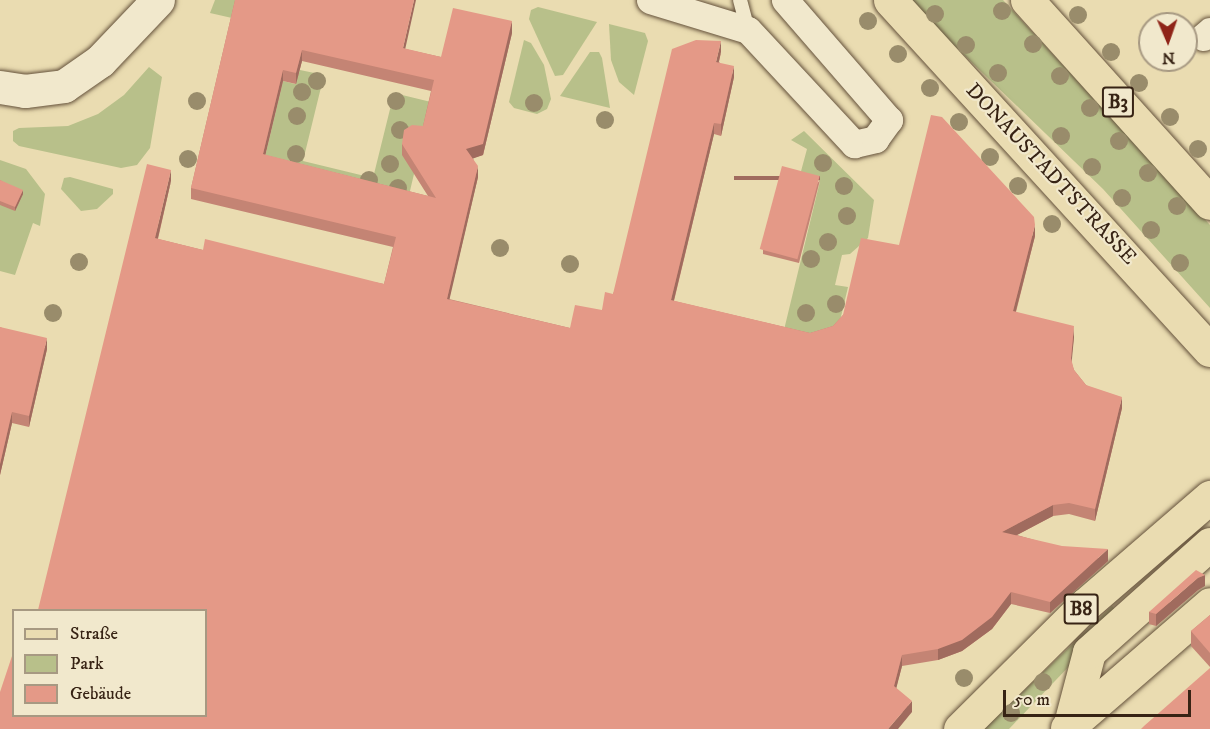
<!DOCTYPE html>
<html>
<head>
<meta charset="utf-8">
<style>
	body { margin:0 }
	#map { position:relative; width:1210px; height:729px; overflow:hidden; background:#eadcb1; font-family:"IM FELL DW Pica",serif }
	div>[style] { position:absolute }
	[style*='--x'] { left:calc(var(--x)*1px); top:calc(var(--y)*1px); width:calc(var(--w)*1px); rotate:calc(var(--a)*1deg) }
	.green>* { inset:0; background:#b8c08a }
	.roads { filter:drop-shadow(0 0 2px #64513b) drop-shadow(0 0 2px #64513b) }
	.lane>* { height:14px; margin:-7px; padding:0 7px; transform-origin:7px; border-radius:7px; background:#f1e8cc }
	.street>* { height:27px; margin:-13.5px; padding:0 13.5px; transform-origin:13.5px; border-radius:13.5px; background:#f1e8cc }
	.secondary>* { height:33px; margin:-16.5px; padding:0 16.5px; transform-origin:16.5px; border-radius:16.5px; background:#f1e8cc }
	.primary>* { height:33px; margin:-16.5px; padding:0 16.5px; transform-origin:16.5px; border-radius:16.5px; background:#eadcb1 }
	.trees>* { width:18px; height:18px; margin:-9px; border-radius:50%; background:#998c6b }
	.wall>* { inset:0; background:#c48474 }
	.shaded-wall>* { inset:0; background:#a06b5e; transform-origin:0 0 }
	.building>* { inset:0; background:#e49987; transform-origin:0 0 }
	span { translate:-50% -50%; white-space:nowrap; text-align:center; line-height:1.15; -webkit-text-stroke:4.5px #f1e8cc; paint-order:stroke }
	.shield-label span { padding:2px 4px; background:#f1e8cc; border:2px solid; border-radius:4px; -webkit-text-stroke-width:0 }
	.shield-label { font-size:20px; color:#372314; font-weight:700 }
	.street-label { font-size:21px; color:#372314 }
	.legend { position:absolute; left:12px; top:609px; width:195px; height:108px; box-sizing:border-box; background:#f1e8cc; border:2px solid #a79982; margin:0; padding:8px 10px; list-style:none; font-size:18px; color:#372314 }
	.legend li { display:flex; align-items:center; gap:12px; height:30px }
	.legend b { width:30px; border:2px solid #a79982 }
	.north { position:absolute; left:1138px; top:12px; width:60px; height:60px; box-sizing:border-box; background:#f1e8cc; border:2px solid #a79982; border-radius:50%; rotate:178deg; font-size:16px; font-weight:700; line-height:24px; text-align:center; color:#372314 }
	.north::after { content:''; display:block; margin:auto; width:21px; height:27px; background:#8f2418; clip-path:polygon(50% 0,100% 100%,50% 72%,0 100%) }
	.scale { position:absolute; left:1003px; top:690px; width:188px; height:27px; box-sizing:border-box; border:3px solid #372314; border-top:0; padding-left:8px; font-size:18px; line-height:21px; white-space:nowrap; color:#372314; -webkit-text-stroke:4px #f1e8cc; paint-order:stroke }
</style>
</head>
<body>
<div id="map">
	<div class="green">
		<i style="clip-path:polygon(215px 0,237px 0,232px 18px,210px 13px)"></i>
		<i style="clip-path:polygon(907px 0,1003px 0,1210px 225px,1210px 308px,1103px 189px)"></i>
		<i style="clip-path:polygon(538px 7px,597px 22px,563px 75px,555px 76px,529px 19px,531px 10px)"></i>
		<i style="clip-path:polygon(609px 24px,645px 33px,648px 41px,634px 95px,619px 82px,611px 60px)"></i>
		<i style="clip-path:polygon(524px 40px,531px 43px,544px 65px,551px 99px,547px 109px,537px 114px,514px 108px,509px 102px)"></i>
		<i style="clip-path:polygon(590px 52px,599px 52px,602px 58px,610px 108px,560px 96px)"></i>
		<i style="clip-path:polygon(149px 67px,162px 77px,150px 148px,137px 165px,121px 168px,19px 146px,13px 141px,13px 131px,19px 128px,68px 126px,98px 114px,124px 95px)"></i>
		<i style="clip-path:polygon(300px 70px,324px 75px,303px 161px,373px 178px,394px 93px,431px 102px,405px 212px,260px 178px,283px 81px,295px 84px)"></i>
		<i style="clip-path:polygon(804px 131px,874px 200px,868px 238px,850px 254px,842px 255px,835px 285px,848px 287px,839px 325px,823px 339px,783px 334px,820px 181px,800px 175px,807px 149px,791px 140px)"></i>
		<i style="clip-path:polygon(0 160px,26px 169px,45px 194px,40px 226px,33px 223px,15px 275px,0 271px)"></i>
		<i style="clip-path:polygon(70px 177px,113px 189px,113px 194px,97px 209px,81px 211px,61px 189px,64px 178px)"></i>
		<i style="clip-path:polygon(1112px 606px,1119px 614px,1009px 729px,984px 729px)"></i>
	</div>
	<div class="roads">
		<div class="lane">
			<i style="--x:740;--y:0;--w:31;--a:75"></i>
		</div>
		<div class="street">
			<i style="--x:650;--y:0;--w:102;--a:17"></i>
			<i style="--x:748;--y:30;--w:156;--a:47.1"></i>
			<i style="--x:854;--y:144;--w:22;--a:-13"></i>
			<i style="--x:875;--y:139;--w:24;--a:-54"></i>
			<i style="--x:889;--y:120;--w:159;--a:-130.9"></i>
			<i style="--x:1203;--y:37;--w:9;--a:-41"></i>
		</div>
		<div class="secondary">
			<i style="--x:0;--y:87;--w:25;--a:9"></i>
			<i style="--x:25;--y:91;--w:39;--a:-7"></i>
			<i style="--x:64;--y:86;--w:44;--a:-34.8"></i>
			<i style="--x:100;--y:61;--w:84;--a:-46.4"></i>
		</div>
		<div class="primary">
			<i style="--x:890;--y:0;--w:474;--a:47.6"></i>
			<i style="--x:1027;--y:0;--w:273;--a:48"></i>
			<i style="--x:1070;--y:724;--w:74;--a:-75.2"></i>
			<i style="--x:1089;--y:652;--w:162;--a:-41.8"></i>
			<i style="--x:1067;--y:728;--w:189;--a:-40.9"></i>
			<i style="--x:960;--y:729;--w:177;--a:-44.8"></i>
			<i style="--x:1086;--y:604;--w:164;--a:-40.8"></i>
		</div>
	</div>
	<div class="trees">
		<i style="left:1002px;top:11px"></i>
		<i style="left:935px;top:14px"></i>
		<i style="left:1078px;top:15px"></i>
		<i style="left:868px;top:21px"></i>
		<i style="left:1033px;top:44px"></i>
		<i style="left:966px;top:45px"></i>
		<i style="left:1111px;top:52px"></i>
		<i style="left:898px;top:54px"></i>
		<i style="left:998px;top:73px"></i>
		<i style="left:1060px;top:76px"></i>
		<i style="left:317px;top:81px"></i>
		<i style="left:1139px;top:83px"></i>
		<i style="left:930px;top:88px"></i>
		<i style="left:302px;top:92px"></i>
		<i style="left:197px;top:101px"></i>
		<i style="left:396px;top:101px"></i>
		<i style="left:534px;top:103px"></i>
		<i style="left:1090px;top:108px"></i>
		<i style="left:297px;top:116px"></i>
		<i style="left:1170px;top:117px"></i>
		<i style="left:605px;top:120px"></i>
		<i style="left:959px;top:122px"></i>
		<i style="left:400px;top:130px"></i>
		<i style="left:1061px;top:136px"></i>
		<i style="left:1119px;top:141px"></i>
		<i style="left:1198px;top:149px"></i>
		<i style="left:296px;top:154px"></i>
		<i style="left:990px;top:157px"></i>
		<i style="left:188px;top:159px"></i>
		<i style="left:823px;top:163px"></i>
		<i style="left:390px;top:164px"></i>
		<i style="left:1092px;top:167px"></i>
		<i style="left:1148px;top:173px"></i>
		<i style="left:369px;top:180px"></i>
		<i style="left:844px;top:186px"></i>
		<i style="left:1018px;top:186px"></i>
		<i style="left:398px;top:188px"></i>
		<i style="left:1122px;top:198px"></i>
		<i style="left:1177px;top:206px"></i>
		<i style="left:847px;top:216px"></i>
		<i style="left:1052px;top:224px"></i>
		<i style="left:1151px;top:230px"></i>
		<i style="left:828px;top:242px"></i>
		<i style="left:500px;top:248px"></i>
		<i style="left:811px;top:259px"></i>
		<i style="left:79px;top:262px"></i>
		<i style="left:1180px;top:263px"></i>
		<i style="left:570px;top:264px"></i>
		<i style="left:836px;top:304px"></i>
		<i style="left:53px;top:313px"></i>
		<i style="left:806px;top:313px"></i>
		<i style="left:964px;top:678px"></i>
		<i style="left:1043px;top:682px"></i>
		<i style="left:1011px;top:713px"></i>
	</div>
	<div class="wall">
		<i style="clip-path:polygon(evenodd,235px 0,405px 49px,441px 57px,512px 33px,483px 155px,473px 158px,478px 177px,449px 299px,570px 328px,602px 310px,613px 294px,721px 52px,719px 62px,734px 77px,721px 136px,714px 134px,674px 301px,810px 333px,833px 326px,843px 315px,899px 245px,1035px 236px,1016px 312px,1074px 337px,1071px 361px,1074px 370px,1086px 385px,1122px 408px,1095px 521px,1069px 514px,1053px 516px,1017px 535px,1108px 561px,1050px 613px,1011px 604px,992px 629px,962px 651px,938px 660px,902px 666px,896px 688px,912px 712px,14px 716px,171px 181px,158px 239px,203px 250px,384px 284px,393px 247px,191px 199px,191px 188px,235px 0,302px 61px,431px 91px,423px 126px,402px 144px,402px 155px,428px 196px,265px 155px,283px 81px,296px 84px,302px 61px)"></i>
		<i style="clip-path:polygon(0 180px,23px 194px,15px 211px,0 205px)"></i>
		<i style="clip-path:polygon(820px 180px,799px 263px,763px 254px,763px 250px)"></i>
		<i style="clip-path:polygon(0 327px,47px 349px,29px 427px,12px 423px,0 475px)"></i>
		<i style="clip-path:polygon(1205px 586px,1198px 590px,1156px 626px,1149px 624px,1149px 612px)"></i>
		<i style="clip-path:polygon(1210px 615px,1210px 667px,1191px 646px,1191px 631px)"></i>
	</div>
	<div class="shaded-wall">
		<i style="clip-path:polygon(414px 0,416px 0,403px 59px,403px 48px)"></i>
		<i style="clip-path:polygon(512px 21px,512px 33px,483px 155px,466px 161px,466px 149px)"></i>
		<i style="clip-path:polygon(721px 41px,721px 52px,716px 73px,716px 62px)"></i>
		<i style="clip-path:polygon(302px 50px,302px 61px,296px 84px,296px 73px)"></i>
		<i style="clip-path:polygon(734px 66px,734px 77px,721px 136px,721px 124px)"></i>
		<i style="clip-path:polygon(283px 70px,283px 81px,263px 165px,263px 154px)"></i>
		<i style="clip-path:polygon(714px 123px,714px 134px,671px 312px,671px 300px)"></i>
		<i style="clip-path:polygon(478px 166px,478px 177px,447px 310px,447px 299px)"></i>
		<i style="clip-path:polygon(171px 170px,171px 181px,155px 250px,155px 238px)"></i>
		<i style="left:820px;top:176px;width:4px;height:86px;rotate:90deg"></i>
		<i style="clip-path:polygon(23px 190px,23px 194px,15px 211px,15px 207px)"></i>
		<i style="clip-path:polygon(1035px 225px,1035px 236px,1013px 322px,1013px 311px)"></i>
		<i style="clip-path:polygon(1074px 326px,1074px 337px,1071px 369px,1071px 358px)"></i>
		<i style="clip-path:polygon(47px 338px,47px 349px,29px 427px,29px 416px)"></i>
		<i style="clip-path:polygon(1122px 397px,1122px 408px,1095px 521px,1095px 509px)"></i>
		<i style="clip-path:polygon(12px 412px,12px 423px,0 475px,0 464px)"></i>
		<i style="clip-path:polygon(1053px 505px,1053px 516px,1002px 543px,1002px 532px)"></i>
		<i style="clip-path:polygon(1108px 549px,1108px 561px,1050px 613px,1050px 602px)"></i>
		<i style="clip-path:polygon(1205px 575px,1205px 586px,1198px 590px,1156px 626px,1156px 614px,1198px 578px)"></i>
		<i style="clip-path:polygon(1011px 592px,1011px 604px,992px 629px,962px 651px,938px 660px,938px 649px)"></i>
		<i style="clip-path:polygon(902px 655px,902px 666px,894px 697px,894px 686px)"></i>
		<i style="clip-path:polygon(912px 701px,912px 712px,898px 729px,888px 729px)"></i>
	</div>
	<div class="building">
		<i style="clip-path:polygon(evenodd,235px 0,414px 0,403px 48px,441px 57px,453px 8px,512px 21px,483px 144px,466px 149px,478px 166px,447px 299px,570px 328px,575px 305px,602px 310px,605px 292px,613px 294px,672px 49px,696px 40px,721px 41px,716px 62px,734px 66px,721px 124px,714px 123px,671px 300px,810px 333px,833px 326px,843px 315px,861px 238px,899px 245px,931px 115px,942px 117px,1034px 217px,1035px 225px,1013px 311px,1074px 326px,1071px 358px,1074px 370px,1086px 385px,1122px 397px,1095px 509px,1069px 503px,1053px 505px,1002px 532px,1062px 546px,1108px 549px,1050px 602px,1011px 592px,992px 617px,962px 640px,938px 649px,902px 655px,894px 686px,912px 701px,888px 729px,0 729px,0 692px,14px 650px,14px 716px,206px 716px,206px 610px,38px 610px,147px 164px,171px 170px,155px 238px,203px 250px,205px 239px,384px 284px,396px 237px,191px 188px,235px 0,302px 50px,434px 80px,423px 126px,412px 125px,404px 130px,402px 144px,436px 198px,263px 154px,283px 70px,296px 73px,302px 50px)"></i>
		<i style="left:782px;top:166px;width:39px;height:86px;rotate:15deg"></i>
		<i style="clip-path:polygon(0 180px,23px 190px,15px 207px,0 201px)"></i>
		<i style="clip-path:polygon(0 327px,47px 338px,29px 416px,12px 412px,0 464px)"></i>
		<i style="clip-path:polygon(1196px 570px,1205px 575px,1198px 578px,1156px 614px,1149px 612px)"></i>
		<i style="clip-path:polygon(1210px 615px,1210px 653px,1191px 631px)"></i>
		<i style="clip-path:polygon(1210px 668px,1210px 729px,1141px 729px,1144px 726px)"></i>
	</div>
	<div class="shield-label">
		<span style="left:1118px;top:102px">B3</span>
		<span style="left:1081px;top:609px">B8</span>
	</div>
	<div class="street-label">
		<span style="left:1051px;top:174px;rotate:47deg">DONAUSTADTSTRASSE</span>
	</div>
	<ul class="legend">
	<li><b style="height:8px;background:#eadcb1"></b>Straße</li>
	<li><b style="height:16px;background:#b8c08a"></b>Park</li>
	<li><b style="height:16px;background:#e49987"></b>Gebäude</li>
	</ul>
	<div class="north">N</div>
	<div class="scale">50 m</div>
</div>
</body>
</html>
